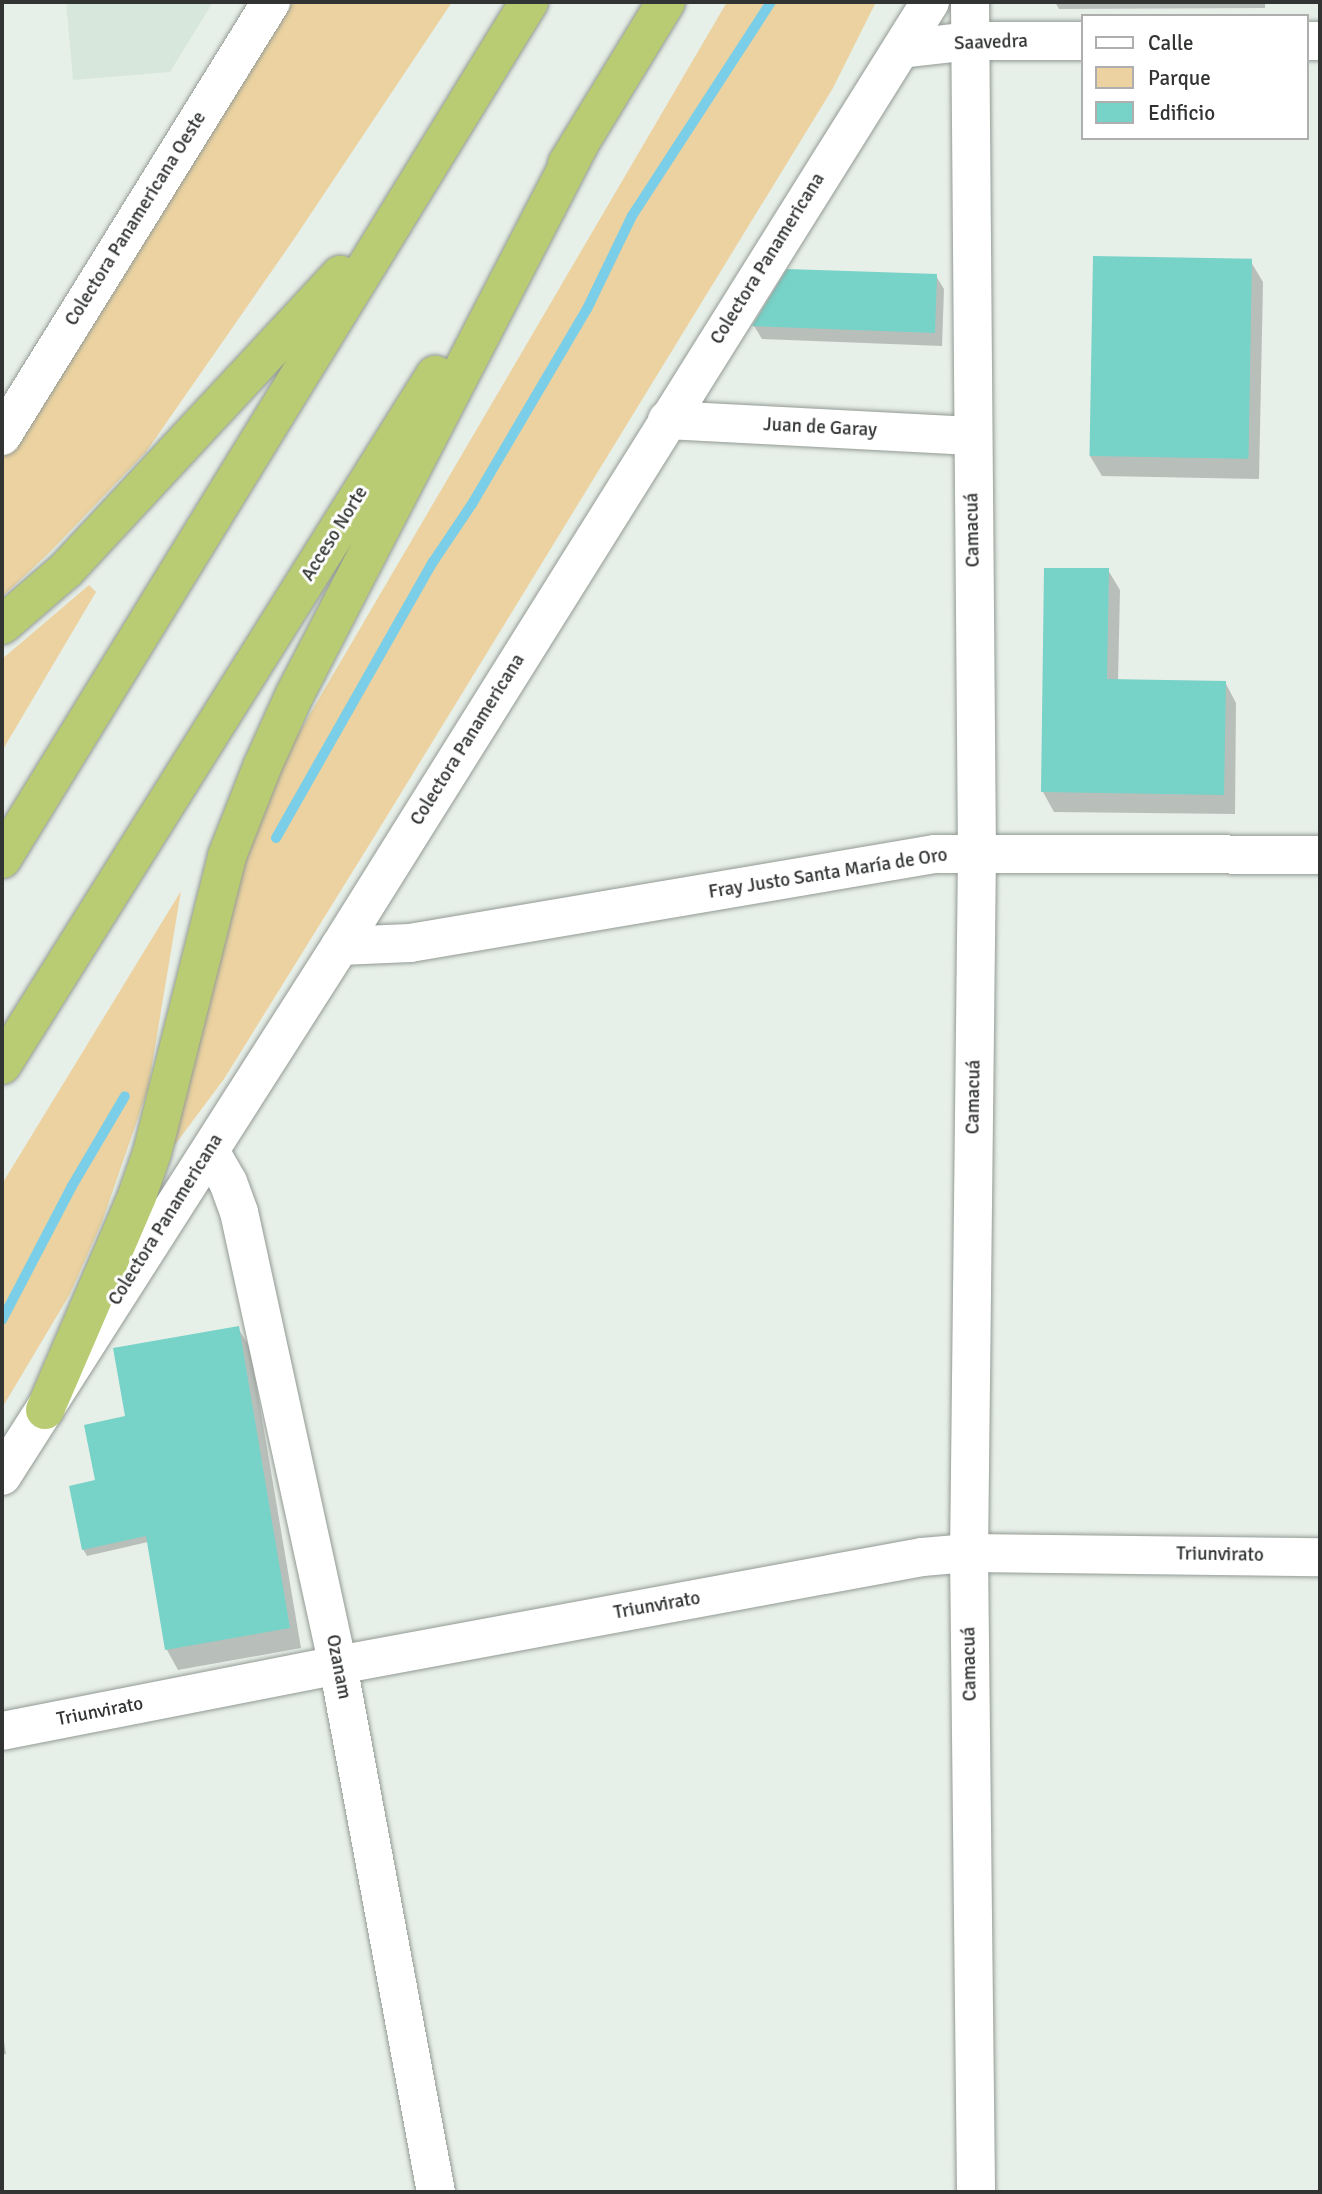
<!DOCTYPE html>
<html>
<head>
<meta charset="utf-8">
<style>
	body { margin:0 }
	#map { position:relative; width:1322px; height:2194px; overflow:hidden; background:#e7efe9; font-family:Signika,sans-serif }
	div>[style] { position:absolute }
	[style*='--x'] { left:calc(var(--x)*1px); top:calc(var(--y)*1px); width:calc(var(--w)*1px); rotate:calc(var(--a)*1deg) }
	.built>* { inset:0; background:#d8e7db }
	.green>* { inset:0; background:#ebd2a0 }
	.shadow>* { inset:0; background:#0003 }
	.stream>* { height:10px; margin:-5px; padding:0 5px; transform-origin:5px; border-radius:5px; background:#7acee8 }
	.building>* { inset:0; background:#77d2c7; transform-origin:0 0 }
	.roads { filter:drop-shadow(0 0 2px #939a94) drop-shadow(0 0 2px #939a94) }
	.minor>* { height:38px; margin:-19px; padding:0 19px; transform-origin:19px; border-radius:19px; background:#fff }
	.highway>* { height:38px; margin:-19px; padding:0 19px; transform-origin:19px; border-radius:19px; background:#b9cb73 }
	span { translate:-50% -50%; white-space:nowrap; text-align:center; line-height:1.15; -webkit-text-stroke:6px #fff; paint-order:stroke }
	.street-label { font-size:19px; color:#313432 }
	.frame { position:absolute; inset:0; border:4px solid #313432; pointer-events:none }
	.legend { position:absolute; left:1081px; top:14px; width:228px; height:126px; box-sizing:border-box; background:#fff; border:2px solid #adaead; margin:0; padding:9px 12px; list-style:none; font-size:21px; color:#313432 }
	.legend li { display:flex; align-items:center; gap:14px; height:35px }
	.legend b { width:35px; border:2px solid #adaead }
</style>
</head>
<body>
<div id="map">
	<div class="built">
		<i style="clip-path:polygon(66px 2px,213px 2px,170px 72px,73px 80px)"></i>
	</div>
	<div class="green">
		<i style="clip-path:polygon(293px 2px,452px 2px,294px 239px,146px 452px,50px 552px,2px 597px,2px 459px)"></i>
		<i style="clip-path:polygon(727px 2px,876px 2px,833px 88px,379px 829px,224px 1079px,171px 1150px,237px 874px,283px 760px)"></i>
		<i style="clip-path:polygon(89px 585px,96px 592px,2px 751px,2px 659px)"></i>
		<i style="clip-path:polygon(181px 891px,148px 1089px,102px 1222px,70px 1294px,2px 1408px,2px 1184px)"></i>
	</div>
	<div class="shadow">
		<i style="clip-path:polygon(1055px 2px,1265px 2px,1265px 8px,1059px 9px)"></i>
		<i style="clip-path:polygon(1251px 262px,1263px 282px,1259px 479px,1102px 476px,1090px 456px)"></i>
		<i style="clip-path:polygon(788px 271px,936px 276px,944px 289px,942px 346px,762px 339px,754px 326px)"></i>
		<i style="clip-path:polygon(1108px 570px,1120px 590px,1118px 681px,1225px 682px,1236px 703px,1235px 814px,1054px 812px,1043px 792px)"></i>
		<i style="clip-path:polygon(238px 1328px,250px 1348px,301px 1648px,178px 1670px,167px 1650px,148px 1542px,87px 1556px,83px 1549px,97px 1482px,124px 1418px)"></i>
		<i style="clip-path:polygon(2px 2029px,6px 2054px,2px 2055px)"></i>
	</div>
	<div class="stream">
		<i style="--x:276;--y:838;--w:318;--a:-60.4"></i>
		<i style="--x:433;--y:562;--w:70;--a:-56.1"></i>
		<i style="--x:472;--y:504;--w:226;--a:-59.5"></i>
		<i style="--x:587;--y:309;--w:103;--a:-64.2"></i>
		<i style="--x:632;--y:216;--w:255;--a:-57"></i>
		<i style="--x:2;--y:1320;--w:151;--a:-62.4"></i>
		<i style="--x:72;--y:1186;--w:104;--a:-59.5"></i>
	</div>
	<div class="building">
		<i style="left:1093px;top:256px;width:159px;height:200px;rotate:1deg"></i>
		<i style="clip-path:polygon(787px 269px,937px 274px,935px 333px,752px 326px)"></i>
		<i style="clip-path:polygon(1044px 568px,1109px 568px,1107px 679px,1226px 681px,1224px 795px,1041px 792px)"></i>
		<i style="clip-path:polygon(239px 1326px,290px 1628px,165px 1650px,146px 1536px,82px 1550px,69px 1486px,95px 1480px,84px 1425px,125px 1416px,113px 1348px)"></i>
	</div>
	<div class="roads">
		<div class="minor">
			<i style="--x:970;--y:2;--w:850;--a:89.53"></i>
			<i style="--x:977;--y:852;--w:701;--a:90.65"></i>
			<i style="--x:969;--y:1553;--w:639;--a:89.37"></i>
			<i style="--x:1306;--y:41;--w:14;--a:0"></i>
			<i style="--x:901;--y:49;--w:69;--a:-6.6"></i>
			<i style="--x:970;--y:41;--w:112;--a:0"></i>
			<i style="--x:667;--y:420;--w:305;--a:3"></i>
			<i style="--x:2;--y:436;--w:511;--a:-58.21"></i>
			<i style="--x:340;--y:946;--w:70;--a:-2.5"></i>
			<i style="--x:410;--y:943;--w:532;--a:-9.62"></i>
			<i style="--x:935;--y:854;--w:385;--a:0.1"></i>
			<i style="--x:210;--y:1151;--w:36;--a:60"></i>
			<i style="--x:228;--y:1182;--w:32;--a:70"></i>
			<i style="--x:239;--y:1212;--w:464;--a:77.7"></i>
			<i style="--x:338;--y:1665;--w:536;--a:79.47"></i>
			<i style="--x:2;--y:1476;--w:629;--a:-57.47"></i>
			<i style="--x:340;--y:946;--w:1113;--a:-57.99"></i>
			<i style="--x:2;--y:1731;--w:342;--a:-11.1"></i>
			<i style="--x:338;--y:1665;--w:594;--a:-10.48"></i>
			<i style="--x:922;--y:1557;--w:47;--a:-4.9"></i>
			<i style="--x:969;--y:1553;--w:351;--a:0.7"></i>
		</div>
		<div class="highway">
			<i style="--x:567;--y:164;--w:190;--a:-58.6"></i>
			<i style="--x:2;--y:625;--w:84;--a:-40.7"></i>
			<i style="--x:66;--y:570;--w:403;--a:-47.1"></i>
			<i style="--x:2;--y:859;--w:1006;--a:-58.41"></i>
			<i style="--x:2;--y:1065;--w:815;--a:-57.89"></i>
			<i style="--x:45;--y:1410;--w:233;--a:-66.7"></i>
			<i style="--x:137;--y:1196;--w:46;--a:-70.8"></i>
			<i style="--x:152;--y:1153;--w:306;--a:-75.8"></i>
			<i style="--x:227;--y:856;--w:96;--a:-68.5"></i>
			<i style="--x:262;--y:767;--w:80;--a:-65.7"></i>
			<i style="--x:295;--y:694;--w:620;--a:-62.65"></i>
		</div>
	</div>
	<div class="street-label">
		<span style="left:991px;top:43px;rotate:-2deg">Saavedra</span>
		<span style="left:136px;top:219px;rotate:-58deg">Colectora Panamericana Oeste</span>
		<span style="left:768px;top:259px;rotate:-58deg">Colectora Panamericana</span>
		<span style="left:820px;top:428px;rotate:3deg">Juan de Garay</span>
		<span style="left:973px;top:530px;rotate:-91deg">Camacuá</span>
		<span style="left:335px;top:534px;rotate:-58deg">Acceso Norte</span>
		<span style="left:468px;top:740px;rotate:-58deg">Colectora Panamericana</span>
		<span style="left:828px;top:874px;rotate:-9deg">Fray Justo Santa María de Oro</span>
		<span style="left:974px;top:1097px;rotate:-89deg">Camacuá</span>
		<span style="left:166px;top:1220px;rotate:-58deg">Colectora Panamericana</span>
		<span style="left:1220px;top:1555px;rotate:1deg">Triunvirato</span>
		<span style="left:657px;top:1606px;rotate:-10deg">Triunvirato</span>
		<span style="left:970px;top:1664px;rotate:-91deg">Camacuá</span>
		<span style="left:338px;top:1667px;rotate:79deg">Ozanam</span>
		<span style="left:100px;top:1712px;rotate:-11deg">Triunvirato</span>
	</div>
	<div class="frame"></div>
	<ul class="legend">
	<li><b style="height:9px;background:#fff"></b>Calle</li>
	<li><b style="height:19px;background:#ebd2a0"></b>Parque</li>
	<li><b style="height:19px;background:#77d2c7"></b>Edificio</li>
	</ul>
</div>
</body>
</html>
